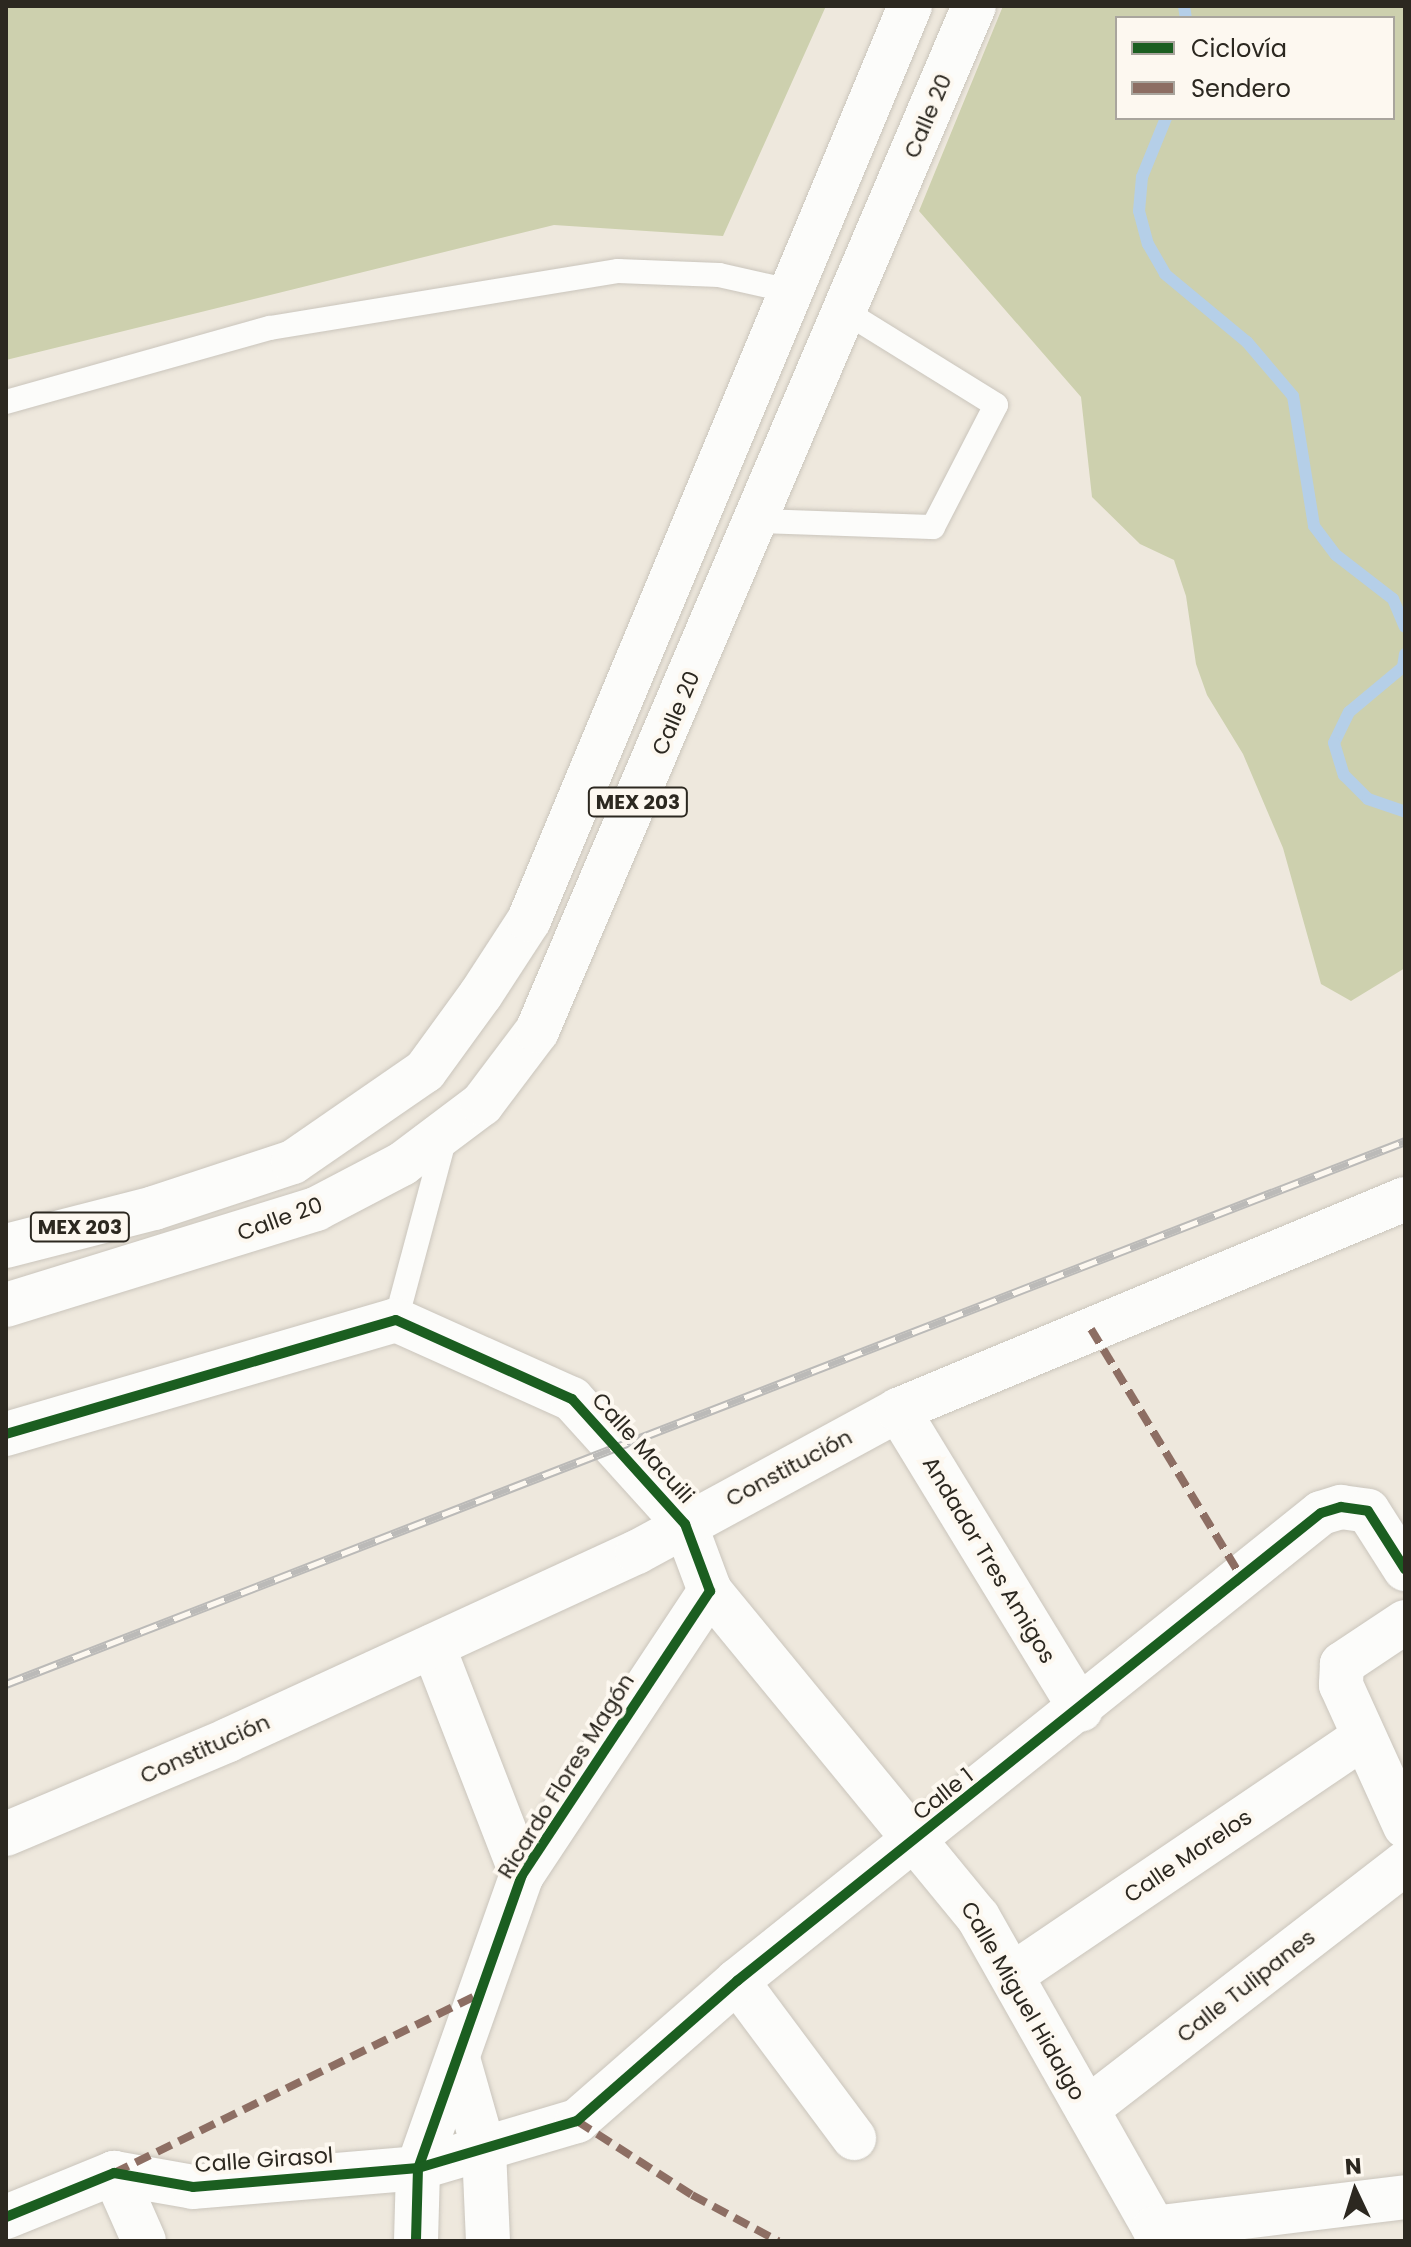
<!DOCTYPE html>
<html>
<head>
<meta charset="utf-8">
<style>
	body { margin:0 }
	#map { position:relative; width:1411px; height:2247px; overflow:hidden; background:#eee8dd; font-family:Poppins,sans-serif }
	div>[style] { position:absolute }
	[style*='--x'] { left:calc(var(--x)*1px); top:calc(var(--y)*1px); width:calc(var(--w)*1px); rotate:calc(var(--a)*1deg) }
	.forest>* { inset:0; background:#cdd0ae }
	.stream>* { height:12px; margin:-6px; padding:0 6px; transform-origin:6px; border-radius:6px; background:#b5cfe8 }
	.roads { filter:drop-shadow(0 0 2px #cac5bc) drop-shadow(0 0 2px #cac5bc) }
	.service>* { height:24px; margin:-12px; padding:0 12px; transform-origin:12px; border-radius:12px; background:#fcfcfa }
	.minor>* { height:44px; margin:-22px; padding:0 22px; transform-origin:22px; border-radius:22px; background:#fcfcfa }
	.tertiary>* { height:44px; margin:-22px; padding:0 22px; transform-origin:22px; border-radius:22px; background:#fcfcfa }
	.secondary>* { height:44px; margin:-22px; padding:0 22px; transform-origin:22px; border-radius:22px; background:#fcfcfa }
	.primary>* { height:44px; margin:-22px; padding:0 22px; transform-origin:22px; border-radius:22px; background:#fcfcfa }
	.rail>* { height:9px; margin-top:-4.5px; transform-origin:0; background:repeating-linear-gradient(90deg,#fdf8f0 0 18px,#bbbab8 0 36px); box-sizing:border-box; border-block:2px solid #bbbab8 }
	.quiet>* { height:8px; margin-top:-4px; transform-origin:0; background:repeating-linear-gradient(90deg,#8d6e63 0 16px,transparent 0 24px) }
	.cycleway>* { height:10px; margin:-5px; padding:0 5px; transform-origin:5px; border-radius:5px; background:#1b5e20 }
	span { translate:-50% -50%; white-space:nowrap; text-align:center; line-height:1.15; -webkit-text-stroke:8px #fdf8f0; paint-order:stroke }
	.shield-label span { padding:2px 6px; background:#fdf8f0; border:2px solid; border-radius:6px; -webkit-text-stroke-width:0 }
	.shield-label { font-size:20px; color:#2c2820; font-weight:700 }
	.street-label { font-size:22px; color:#2c2820 }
	.frame { position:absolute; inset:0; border:8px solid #2c2820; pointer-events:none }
	.legend { position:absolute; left:1115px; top:16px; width:280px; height:104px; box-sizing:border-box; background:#fdf8f0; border:2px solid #a9a59d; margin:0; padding:10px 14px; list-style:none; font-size:24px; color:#2c2820 }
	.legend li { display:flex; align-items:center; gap:16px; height:40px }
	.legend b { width:40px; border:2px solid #a9a59d }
	.north { position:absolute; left:1315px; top:2151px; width:80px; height:80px; -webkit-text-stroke:6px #fdf8f0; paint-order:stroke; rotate:356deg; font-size:22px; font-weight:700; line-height:32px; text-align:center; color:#2c2820 }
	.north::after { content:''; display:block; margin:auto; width:28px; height:36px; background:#2c2820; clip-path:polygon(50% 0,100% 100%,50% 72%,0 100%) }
</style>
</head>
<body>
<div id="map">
	<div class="forest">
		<i style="clip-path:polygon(6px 6px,826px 6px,723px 236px,554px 225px,6px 360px)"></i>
		<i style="clip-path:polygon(evenodd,1003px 6px,1405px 6px,1405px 968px,1351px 1001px,1321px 984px,1283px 848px,1243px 754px,1207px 695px,1196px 664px,1186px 596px,1174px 560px,1140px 544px,1092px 497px,1081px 397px,919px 211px,1003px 6px,1117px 18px,1393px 18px,1393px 118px,1117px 118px,1117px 18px)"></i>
	</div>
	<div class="stream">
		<i style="--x:1184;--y:6;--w:12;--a:81"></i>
		<i style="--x:1166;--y:118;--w:64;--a:112.1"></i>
		<i style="--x:1142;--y:177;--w:34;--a:95"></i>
		<i style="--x:1139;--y:211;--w:34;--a:75"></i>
		<i style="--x:1148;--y:244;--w:34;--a:60"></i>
		<i style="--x:1165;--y:274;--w:107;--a:39.7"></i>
		<i style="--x:1247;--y:342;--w:71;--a:49.6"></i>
		<i style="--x:1293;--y:396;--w:132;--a:80.8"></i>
		<i style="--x:1314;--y:526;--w:36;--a:53"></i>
		<i style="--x:1336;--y:555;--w:72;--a:37.7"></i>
		<i style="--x:1393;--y:599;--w:30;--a:67"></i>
		<i style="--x:1405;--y:654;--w:13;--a:99"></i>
		<i style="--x:1403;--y:667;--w:70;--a:140.2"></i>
		<i style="--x:1349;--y:712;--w:34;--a:116"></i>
		<i style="--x:1334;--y:743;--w:34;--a:73"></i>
		<i style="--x:1344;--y:775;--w:34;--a:45"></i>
		<i style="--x:1368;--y:799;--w:39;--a:19"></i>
	</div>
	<div class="roads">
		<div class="service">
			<i style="--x:6;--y:402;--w:274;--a:-15.7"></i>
			<i style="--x:270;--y:328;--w:353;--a:-9.3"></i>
			<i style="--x:618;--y:271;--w:101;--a:2.3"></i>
			<i style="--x:719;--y:275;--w:78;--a:12.6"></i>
			<i style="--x:758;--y:521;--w:175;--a:2"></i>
			<i style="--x:933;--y:527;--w:137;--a:-62.7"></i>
			<i style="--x:996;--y:405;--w:176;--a:-148.2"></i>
			<i style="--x:396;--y:1320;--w:194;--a:-75"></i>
		</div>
		<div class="minor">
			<i style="--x:898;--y:1410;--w:351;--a:58.6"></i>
			<i style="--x:6;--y:1434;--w:406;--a:-16.3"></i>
			<i style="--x:396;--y:1320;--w:193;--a:24.2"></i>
			<i style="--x:572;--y:1399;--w:169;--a:47.9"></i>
			<i style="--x:710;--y:1591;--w:422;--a:50.6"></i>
			<i style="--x:978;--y:1917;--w:372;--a:60.5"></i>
			<i style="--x:1405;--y:1622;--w:76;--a:146.3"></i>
			<i style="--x:1342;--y:1664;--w:21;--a:93"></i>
			<i style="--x:1341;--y:1685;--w:155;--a:65.6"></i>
			<i style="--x:1012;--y:1975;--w:424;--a:-34.1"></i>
			<i style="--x:737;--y:1981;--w:196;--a:53.3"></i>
			<i style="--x:1087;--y:2109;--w:402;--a:-37.7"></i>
			<i style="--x:114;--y:2173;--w:74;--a:66.2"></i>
			<i style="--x:6;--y:2217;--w:117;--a:-22.2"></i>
			<i style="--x:114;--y:2173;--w:80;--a:10"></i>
			<i style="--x:193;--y:2187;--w:226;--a:-4.8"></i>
			<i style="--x:418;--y:2168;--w:166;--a:-16.5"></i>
			<i style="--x:577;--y:2121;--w:213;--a:-41.2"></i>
			<i style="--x:737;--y:1981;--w:748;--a:-38.71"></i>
			<i style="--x:1321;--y:1513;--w:21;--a:-17"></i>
			<i style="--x:1341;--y:1507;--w:27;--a:8"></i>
			<i style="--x:1368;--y:1511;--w:69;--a:57.5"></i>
			<i style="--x:1154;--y:2228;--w:253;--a:-7"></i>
		</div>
		<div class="tertiary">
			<i style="--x:433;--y:1646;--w:246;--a:68.8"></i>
			<i style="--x:459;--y:2062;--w:91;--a:74.1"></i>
			<i style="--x:484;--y:2150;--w:91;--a:87.5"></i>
			<i style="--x:416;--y:2241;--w:73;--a:-88.4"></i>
			<i style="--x:418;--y:2168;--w:311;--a:-70.5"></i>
			<i style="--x:522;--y:1875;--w:341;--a:-56.5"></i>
			<i style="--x:710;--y:1591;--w:72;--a:-110.5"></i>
		</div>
		<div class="secondary">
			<i style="--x:6;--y:1834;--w:241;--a:-22.9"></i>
			<i style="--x:228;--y:1740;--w:450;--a:-24.7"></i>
			<i style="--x:637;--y:1552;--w:297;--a:-28.5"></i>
			<i style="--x:898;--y:1410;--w:549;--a:-22.6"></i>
		</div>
		<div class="primary">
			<i style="--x:6;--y:1246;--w:153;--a:-14.4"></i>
			<i style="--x:154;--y:1208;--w:146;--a:-18.3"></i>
			<i style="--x:293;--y:1162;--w:160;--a:-34.6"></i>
			<i style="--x:425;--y:1071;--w:95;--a:-54"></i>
			<i style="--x:481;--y:994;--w:88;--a:-57"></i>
			<i style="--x:529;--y:920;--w:990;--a:-67.37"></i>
			<i style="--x:6;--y:1305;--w:325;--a:-17.2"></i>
			<i style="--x:316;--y:1209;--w:97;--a:-27.6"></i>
			<i style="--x:402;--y:1164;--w:100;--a:-36.9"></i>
			<i style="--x:482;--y:1104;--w:91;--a:-53"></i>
			<i style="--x:537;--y:1031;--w:1114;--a:-66.91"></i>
		</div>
	</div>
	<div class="rail">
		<i style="--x:6;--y:1684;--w:1501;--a:-21.21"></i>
	</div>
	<div class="quiet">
		<i style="--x:1091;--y:1329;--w:291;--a:58.8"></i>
		<i style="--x:577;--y:2121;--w:137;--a:32.8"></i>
		<i style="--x:692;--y:2195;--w:98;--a:28.1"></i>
		<i style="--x:114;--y:2173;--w:402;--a:-26.1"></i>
	</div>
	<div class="cycleway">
		<i style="--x:6;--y:1434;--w:406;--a:-16.3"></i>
		<i style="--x:396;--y:1320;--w:193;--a:24.2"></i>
		<i style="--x:572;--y:1399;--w:169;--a:47.9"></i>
		<i style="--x:685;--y:1524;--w:72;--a:69.5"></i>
		<i style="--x:710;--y:1591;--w:341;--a:123.5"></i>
		<i style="--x:522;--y:1875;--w:311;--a:109.5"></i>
		<i style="--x:418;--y:2168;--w:73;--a:91.6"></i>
		<i style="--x:6;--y:2217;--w:117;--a:-22.2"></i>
		<i style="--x:114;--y:2173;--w:80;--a:10"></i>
		<i style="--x:193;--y:2187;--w:226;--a:-4.8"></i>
		<i style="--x:418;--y:2168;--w:166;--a:-16.5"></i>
		<i style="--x:577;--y:2121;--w:213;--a:-41.2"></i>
		<i style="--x:737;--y:1981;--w:748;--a:-38.71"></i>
		<i style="--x:1321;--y:1513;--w:21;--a:-17"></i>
		<i style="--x:1341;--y:1507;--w:27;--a:8"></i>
		<i style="--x:1368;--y:1511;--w:69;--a:57.5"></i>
	</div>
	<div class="shield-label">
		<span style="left:638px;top:802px">MEX 203</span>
		<span style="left:80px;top:1227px">MEX 203</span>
	</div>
	<div class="street-label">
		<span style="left:928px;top:116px;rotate:-67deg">Calle 20</span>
		<span style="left:676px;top:713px;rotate:-67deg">Calle 20</span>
		<span style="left:280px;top:1219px;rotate:-20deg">Calle 20</span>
		<span style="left:643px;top:1448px;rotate:48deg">Calle Macuili</span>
		<span style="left:789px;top:1468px;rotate:-28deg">Constitución</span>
		<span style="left:989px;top:1560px;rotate:59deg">Andador Tres Amigos</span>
		<span style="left:205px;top:1749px;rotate:-24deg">Constitución</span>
		<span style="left:566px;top:1776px;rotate:-58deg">Ricardo Flores Magón</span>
		<span style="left:943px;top:1794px;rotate:-38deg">Calle 1</span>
		<span style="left:1188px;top:1856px;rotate:-34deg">Calle Morelos</span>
		<span style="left:1246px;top:1986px;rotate:-38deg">Calle Tulipanes</span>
		<span style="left:1023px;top:2001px;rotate:60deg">Calle Miguel Hidalgo</span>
		<span style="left:264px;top:2160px;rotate:-4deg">Calle Girasol</span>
	</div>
	<div class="frame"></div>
	<ul class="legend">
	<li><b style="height:10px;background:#1b5e20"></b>Ciclovía</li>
	<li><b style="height:10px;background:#8d6e63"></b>Sendero</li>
	</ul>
	<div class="north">N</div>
</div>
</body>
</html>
